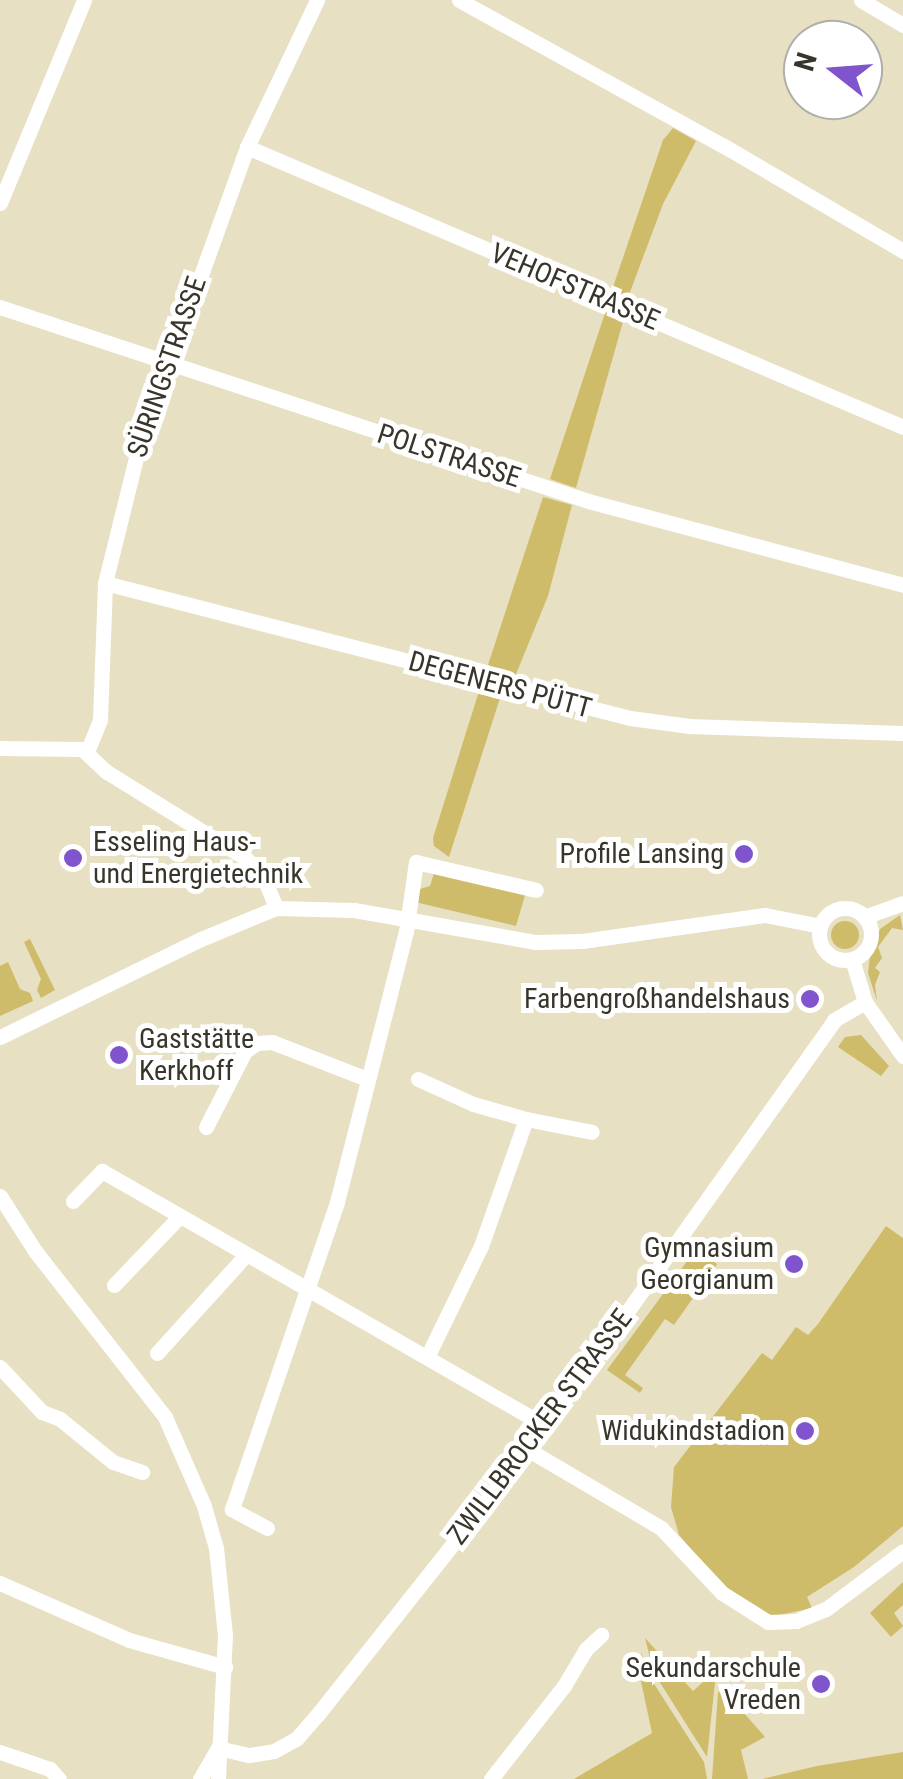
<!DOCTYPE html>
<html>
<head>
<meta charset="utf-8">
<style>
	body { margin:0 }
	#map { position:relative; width:903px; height:1779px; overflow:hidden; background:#e7e0c2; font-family:"Roboto Condensed",sans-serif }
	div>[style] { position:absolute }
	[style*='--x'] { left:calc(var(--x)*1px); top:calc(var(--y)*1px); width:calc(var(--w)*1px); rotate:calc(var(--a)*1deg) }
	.green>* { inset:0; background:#cebc6b }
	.round { border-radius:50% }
	.minor>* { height:15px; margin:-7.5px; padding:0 7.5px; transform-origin:7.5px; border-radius:7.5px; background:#fff }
	.minor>.ring { margin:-7.5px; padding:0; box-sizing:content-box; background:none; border:15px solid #fff; border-radius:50% }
	.dots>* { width:28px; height:28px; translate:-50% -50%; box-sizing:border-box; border:5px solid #fff; border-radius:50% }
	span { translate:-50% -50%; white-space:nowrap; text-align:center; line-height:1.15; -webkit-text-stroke:10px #fff; paint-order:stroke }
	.street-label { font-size:28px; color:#38362a }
	.poi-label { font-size:28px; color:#38362a }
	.left { translate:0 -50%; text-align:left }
	.right { translate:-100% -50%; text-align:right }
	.north { position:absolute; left:783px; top:20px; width:100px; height:100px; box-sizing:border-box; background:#fff; border:2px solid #afafaa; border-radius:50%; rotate:287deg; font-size:28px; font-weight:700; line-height:40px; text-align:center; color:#38362a }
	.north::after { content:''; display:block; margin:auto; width:35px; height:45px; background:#8054cd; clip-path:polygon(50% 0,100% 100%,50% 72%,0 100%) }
</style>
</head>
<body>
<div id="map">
	<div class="green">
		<i style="clip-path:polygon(673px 128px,696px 141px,663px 204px,627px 300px,612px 290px,663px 140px)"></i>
		<i style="clip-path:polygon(606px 310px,624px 318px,576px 488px,550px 479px)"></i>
		<i style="clip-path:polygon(543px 497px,572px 505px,548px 596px,514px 679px,486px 671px)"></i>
		<i style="clip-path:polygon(480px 688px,501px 695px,449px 857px,434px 846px,433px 838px)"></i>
		<i style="clip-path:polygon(434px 873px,526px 892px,516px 926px,415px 902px,420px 889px,430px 886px)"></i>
		<i style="clip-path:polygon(900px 915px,903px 930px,892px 928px,878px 947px,882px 958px,875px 968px,880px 972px,875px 985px,877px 1001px,868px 973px,870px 957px,880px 929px)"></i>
		<i class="round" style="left:831px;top:921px;width:28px;height:28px"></i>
		<i style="clip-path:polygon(30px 939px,55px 990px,41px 998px,37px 990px,41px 979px,24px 942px)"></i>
		<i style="clip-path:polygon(8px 962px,20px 989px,30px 993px,33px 1001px,0 1016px,0 966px)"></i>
		<i style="clip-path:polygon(861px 1035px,889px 1066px,881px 1076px,838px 1047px,845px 1037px)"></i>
		<i style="clip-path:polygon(886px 1226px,903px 1238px,903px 1526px,854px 1567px,807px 1597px,812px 1608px,775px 1616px,758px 1611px,721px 1583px,679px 1535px,671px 1507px,674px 1467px,762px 1353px,772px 1360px,796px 1327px,808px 1335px,818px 1324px)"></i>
		<i style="clip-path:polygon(696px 1249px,717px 1264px,674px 1325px,665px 1319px,625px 1375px,643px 1388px,640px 1393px,607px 1370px)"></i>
		<i style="clip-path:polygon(903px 1582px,903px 1605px,894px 1613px,903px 1626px,891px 1637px,870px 1613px)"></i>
		<i style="clip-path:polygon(645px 1638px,693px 1691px,724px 1663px,715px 1682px,707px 1757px,654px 1673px)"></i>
		<i style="clip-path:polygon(641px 1653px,651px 1679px,704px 1762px,707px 1779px,574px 1779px,652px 1733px,639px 1672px)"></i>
		<i style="clip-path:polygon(718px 1692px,727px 1694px,765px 1737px,741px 1750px,748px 1779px,712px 1779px)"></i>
		<i style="clip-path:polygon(903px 1752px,903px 1779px,762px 1779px,817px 1766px)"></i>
	</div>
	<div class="minor">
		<i style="--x:459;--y:0;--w:303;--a:28.9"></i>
		<i style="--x:724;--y:146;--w:208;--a:30.4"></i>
		<i style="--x:861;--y:0;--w:49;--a:30.8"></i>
		<i style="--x:247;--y:147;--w:713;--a:23.11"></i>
		<i style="--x:0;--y:203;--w:220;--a:-67.5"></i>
		<i style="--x:0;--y:307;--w:619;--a:18.26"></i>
		<i style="--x:588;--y:501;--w:326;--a:14.9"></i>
		<i style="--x:105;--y:583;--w:542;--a:14.42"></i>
		<i style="--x:630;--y:718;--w:60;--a:7.7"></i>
		<i style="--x:689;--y:726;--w:214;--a:1.9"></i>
		<i style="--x:0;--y:748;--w:82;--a:0.7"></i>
		<i style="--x:82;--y:749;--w:34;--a:43"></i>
		<i style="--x:107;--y:772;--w:163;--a:31.9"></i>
		<i style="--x:245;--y:858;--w:23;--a:41"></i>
		<i style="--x:262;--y:873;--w:38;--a:68"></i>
		<i style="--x:87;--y:752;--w:35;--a:-68"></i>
		<i style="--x:100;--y:720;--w:137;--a:-87.9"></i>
		<i style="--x:105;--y:583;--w:137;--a:-76.1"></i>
		<i style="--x:138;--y:450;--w:322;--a:-70.2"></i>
		<i style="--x:247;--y:147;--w:163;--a:-64.5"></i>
		<i class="ring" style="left:819px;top:908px;width:37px;height:37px"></i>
		<i style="--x:864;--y:917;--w:41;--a:-19.7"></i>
		<i style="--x:852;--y:959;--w:45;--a:73.2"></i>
		<i style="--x:865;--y:1002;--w:66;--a:54.9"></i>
		<i style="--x:0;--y:1037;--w:224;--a:-26"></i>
		<i style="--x:201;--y:939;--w:81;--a:-22.5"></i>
		<i style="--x:276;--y:908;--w:78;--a:1.5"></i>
		<i style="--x:354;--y:910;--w:185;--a:10"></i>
		<i style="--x:536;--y:942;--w:46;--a:-1.2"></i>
		<i style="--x:582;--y:941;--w:185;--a:-8.1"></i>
		<i style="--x:765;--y:915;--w:56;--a:11.3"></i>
		<i style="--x:418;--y:1079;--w:60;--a:24.4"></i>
		<i style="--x:473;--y:1104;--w:55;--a:15.8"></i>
		<i style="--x:526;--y:1119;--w:135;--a:109.5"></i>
		<i style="--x:481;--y:1246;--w:123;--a:115.9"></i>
		<i style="--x:526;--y:1119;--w:67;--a:11.1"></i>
		<i style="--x:206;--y:1127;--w:85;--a:-62.8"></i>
		<i style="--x:245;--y:1051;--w:14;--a:-34"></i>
		<i style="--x:257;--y:1043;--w:15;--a:-4"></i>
		<i style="--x:272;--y:1042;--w:102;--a:21.3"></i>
		<i style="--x:0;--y:1196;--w:65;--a:57.5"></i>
		<i style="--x:35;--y:1251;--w:211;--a:51.9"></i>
		<i style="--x:165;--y:1417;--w:97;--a:66.3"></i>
		<i style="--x:204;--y:1506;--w:44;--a:74.1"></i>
		<i style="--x:216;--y:1548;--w:87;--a:84.1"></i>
		<i style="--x:225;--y:1635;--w:144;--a:92.8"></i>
		<i style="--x:73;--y:1201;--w:42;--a:-46"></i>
		<i style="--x:102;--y:1171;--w:512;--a:29.87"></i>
		<i style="--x:114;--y:1285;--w:95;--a:-46.3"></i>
		<i style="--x:157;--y:1353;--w:132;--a:-47.8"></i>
		<i style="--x:0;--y:1367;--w:62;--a:47"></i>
		<i style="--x:42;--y:1412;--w:19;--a:21"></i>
		<i style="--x:60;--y:1419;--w:68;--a:39.1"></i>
		<i style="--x:113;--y:1462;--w:31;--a:19"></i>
		<i style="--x:527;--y:1449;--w:156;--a:30.5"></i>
		<i style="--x:661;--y:1528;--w:89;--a:46.8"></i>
		<i style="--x:722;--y:1593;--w:54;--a:32.2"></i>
		<i style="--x:768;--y:1622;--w:28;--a:-2"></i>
		<i style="--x:796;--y:1621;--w:32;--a:-22"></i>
		<i style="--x:826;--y:1609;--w:96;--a:-37"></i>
		<i style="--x:267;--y:1528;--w:40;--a:-152"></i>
		<i style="--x:232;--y:1509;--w:324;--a:-71.1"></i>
		<i style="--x:337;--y:1202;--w:279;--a:-75.7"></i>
		<i style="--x:406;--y:932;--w:71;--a:-81.9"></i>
		<i style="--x:416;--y:862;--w:123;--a:13.1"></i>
		<i style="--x:0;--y:1583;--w:141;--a:23.8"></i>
		<i style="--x:129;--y:1640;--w:100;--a:15.7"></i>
		<i style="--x:218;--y:1748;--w:32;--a:13"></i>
		<i style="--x:249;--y:1755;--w:25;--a:-9"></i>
		<i style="--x:274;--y:1751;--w:26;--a:-29"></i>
		<i style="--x:297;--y:1738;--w:32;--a:-49"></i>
		<i style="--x:318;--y:1714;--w:367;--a:-51.6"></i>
		<i style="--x:546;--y:1426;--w:498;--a:-54.6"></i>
		<i style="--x:834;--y:1020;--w:36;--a:-30"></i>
		<i style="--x:0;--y:1752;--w:53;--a:18.8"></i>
		<i style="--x:50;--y:1769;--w:13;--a:48"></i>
		<i style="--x:200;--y:1779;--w:36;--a:-60"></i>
		<i style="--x:491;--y:1779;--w:118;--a:-51.9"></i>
		<i style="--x:564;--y:1686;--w:43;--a:-59.3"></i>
		<i style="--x:586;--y:1649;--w:21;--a:-43"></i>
	</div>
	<div class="dots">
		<i style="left:744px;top:854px;background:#8054cd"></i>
		<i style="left:73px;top:858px;background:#8054cd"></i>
		<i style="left:810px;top:999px;background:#8054cd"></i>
		<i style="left:119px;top:1055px;background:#8054cd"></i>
		<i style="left:794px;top:1264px;background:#8054cd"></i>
		<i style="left:805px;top:1431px;background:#8054cd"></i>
		<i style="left:821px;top:1684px;background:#8054cd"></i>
	</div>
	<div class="street-label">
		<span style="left:575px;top:287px;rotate:23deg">VEHOFSTRASSE</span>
		<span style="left:167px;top:367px;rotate:-71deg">SÜRINGSTRASSE</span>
		<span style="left:449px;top:456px;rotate:18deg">POLSTRASSE</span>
		<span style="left:500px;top:685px;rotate:15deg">DEGENERS PÜTT</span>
		<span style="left:540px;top:1427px;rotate:-53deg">ZWILLBROCKER STRASSE</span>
	</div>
	<div class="poi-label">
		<span class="left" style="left:93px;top:858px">Esseling Haus-<br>und Energietechnik</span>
		<span class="right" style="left:724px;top:854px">Profile Lansing</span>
		<span class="right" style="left:790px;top:999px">Farbengroßhandelshaus</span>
		<span class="left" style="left:139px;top:1055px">Gaststätte<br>Kerkhoff</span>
		<span class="right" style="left:774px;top:1264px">Gymnasium<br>Georgianum</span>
		<span class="right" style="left:785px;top:1431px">Widukindstadion</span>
		<span class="right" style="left:801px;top:1684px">Sekundarschule<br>Vreden</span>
	</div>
	<div class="north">N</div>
</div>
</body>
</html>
